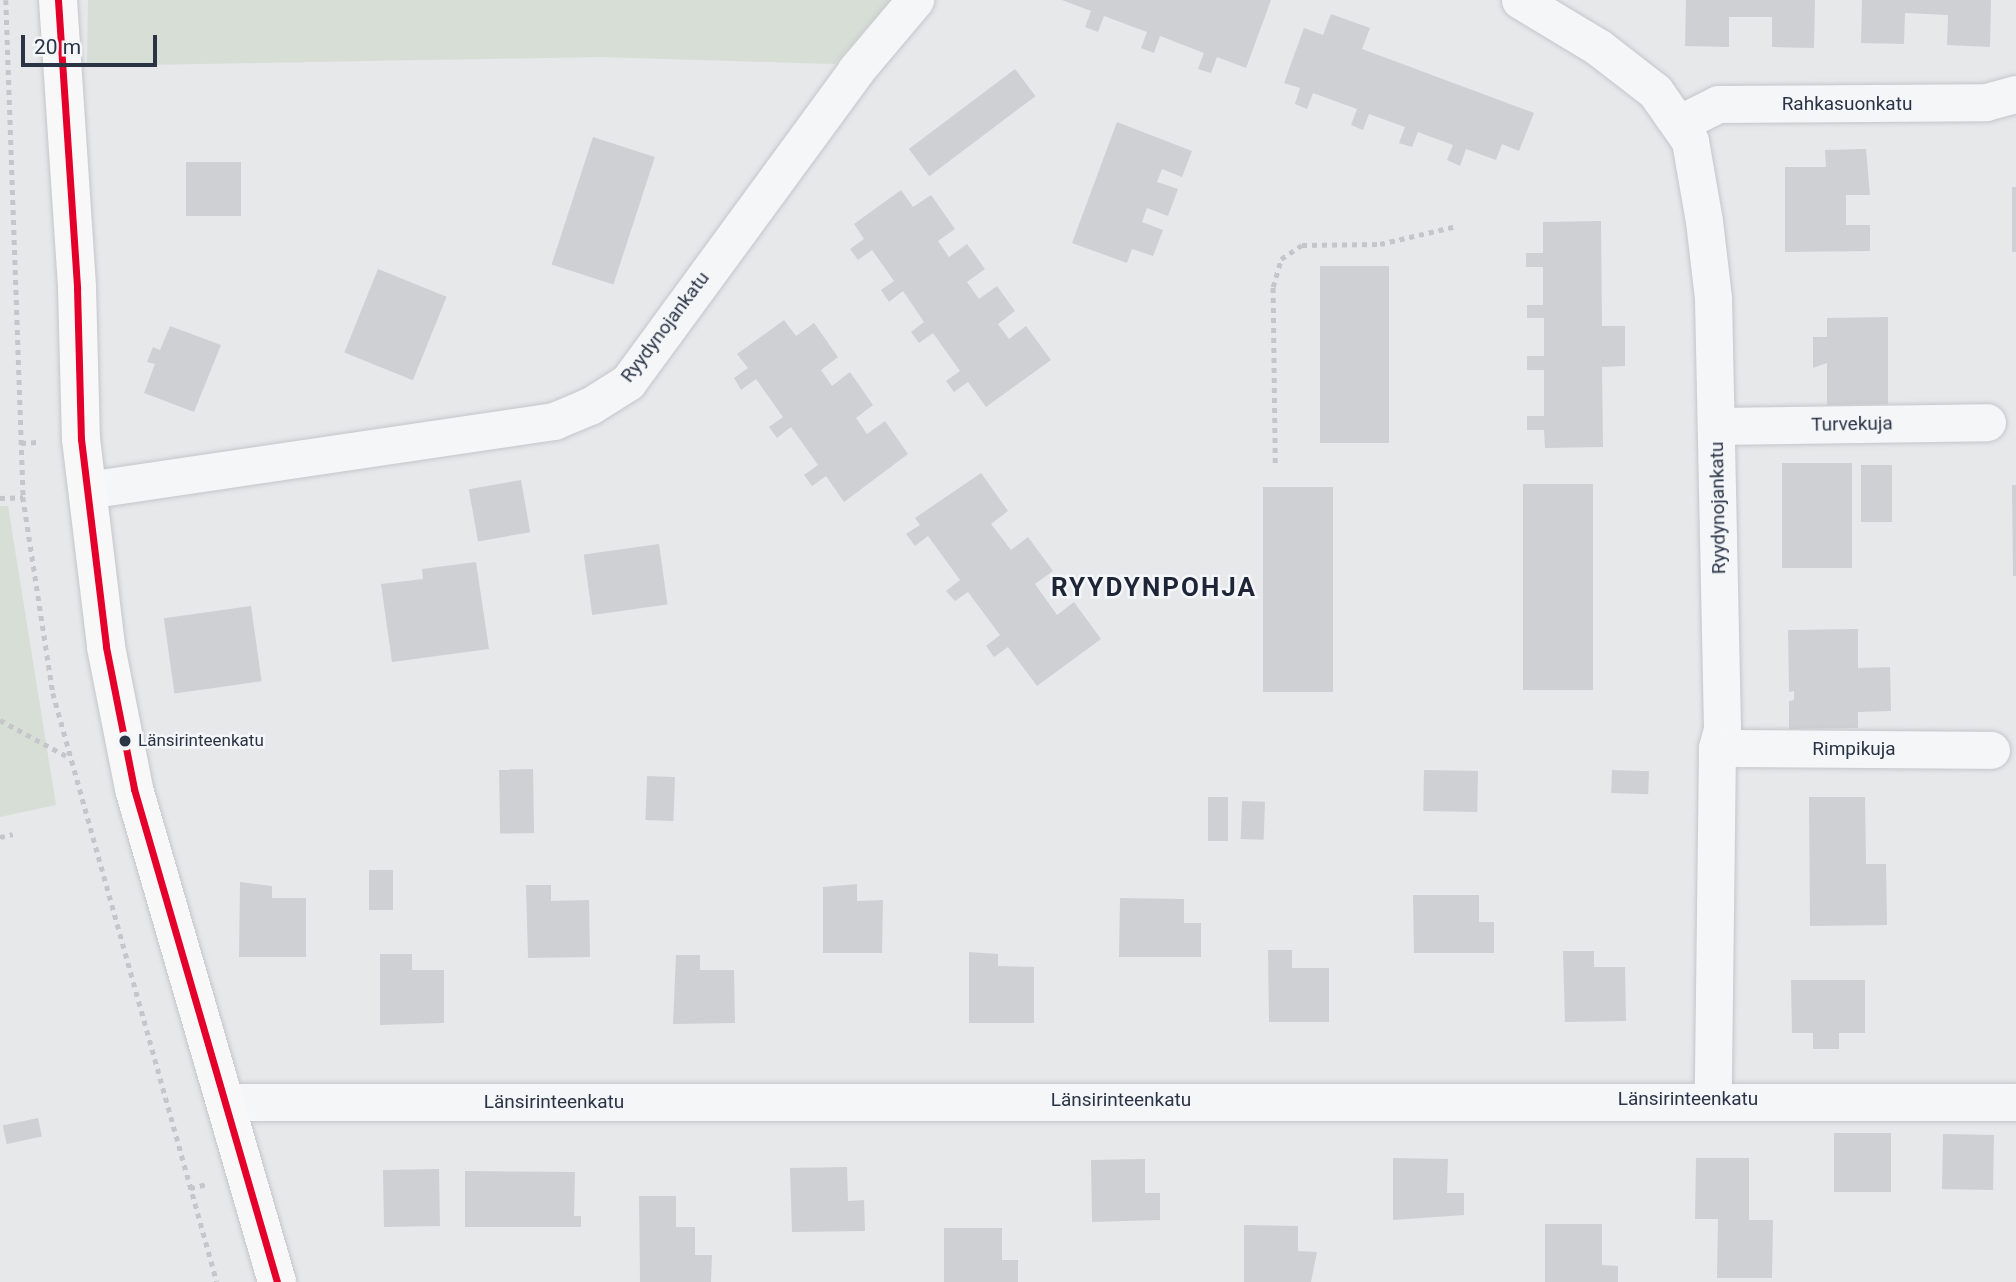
<!DOCTYPE html>
<html>
<head>
<meta charset="utf-8">
<style>
	body { margin:0 }
	#map { position:relative; width:2016px; height:1282px; overflow:hidden; background:#e6e8ea; font-family:Roboto,sans-serif }
	div>[style] { position:absolute }
	[style*='--x'] { left:calc(var(--x)*1px); top:calc(var(--y)*1px); width:calc(var(--w)*1px); rotate:calc(var(--a)*1deg) }
	.green>* { inset:0; background:#d6ded6 }
	.building>* { inset:0; background:#ced0d3; transform-origin:0 0 }
	.path>* { height:4.5px; margin-top:-2.25px; transform-origin:0; background:repeating-linear-gradient(90deg,#c5c6ca 0 5px,transparent 0 10px) }
	.roads { filter:drop-shadow(0 0 2px #c4c6c8) drop-shadow(0 0 2px #c4c6c8) }
	.minor>* { height:37px; margin:-18.5px; padding:0 18.5px; transform-origin:18.5px; border-radius:18.5px; background:#f5f6f7 }
	.secondary>* { height:38px; margin:-19px; padding:0 19px; transform-origin:19px; border-radius:19px; background:#f8f8f8 }
	.bus-1>* { height:7px; margin:-3.5px; padding:0 3.5px; transform-origin:3.5px; border-radius:3.5px; background:#e4002b }
	.dots>* { width:19px; height:19px; translate:-50% -50%; box-sizing:border-box; border:4px solid #f4f6f9; border-radius:50% }
	span { translate:-50% -50%; white-space:nowrap; text-align:center; line-height:1.15; -webkit-text-stroke:5px #f4f6f9; paint-order:stroke }
	.bus-label { font-size:17px; color:#2b3445 }
	.left { translate:0 -50%; text-align:left }
	.street-label { font-size:19px; color:#2b3445 }
	.district-label { font-size:26px; color:#1d2536; font-weight:700; letter-spacing:2px }
	.scale { position:absolute; left:21px; top:35px; width:136px; height:32px; box-sizing:border-box; border:4px solid #2b3445; border-top:0; padding-left:9px; font-size:21px; line-height:24px; white-space:nowrap; color:#2b3445; -webkit-text-stroke:5px #f4f6f9; paint-order:stroke }
</style>
</head>
<body>
<div id="map">
	<div class="green">
		<i style="clip-path:polygon(88px 0,891px 0,835px 64px,601px 57px,87px 66px)"></i>
		<i style="clip-path:polygon(0 506px,8px 506px,56px 805px,0 817px)"></i>
	</div>
	<div class="building">
		<i style="clip-path:polygon(1062px 0,1271px 0,1246px 68px,1217px 57px,1211px 73px,1198px 69px,1204px 53px,1160px 36px,1154px 53px,1141px 48px,1147px 32px,1104px 16px,1098px 32px,1085px 27px,1091px 11px)"></i>
		<i style="clip-path:polygon(1686px 0,1815px 0,1814px 48px,1772px 47px,1772px 17px,1729px 17px,1729px 47px,1685px 46px)"></i>
		<i style="clip-path:polygon(1862px 0,1991px 0,1990px 47px,1947px 45px,1948px 15px,1905px 13px,1904px 44px,1861px 43px)"></i>
		<i style="clip-path:polygon(1331px 14px,1370px 28px,1362px 49px,1534px 113px,1519px 151px,1502px 144px,1496px 160px,1466px 149px,1460px 166px,1447px 160px,1453px 145px,1418px 132px,1412px 147px,1399px 143px,1405px 127px,1369px 114px,1363px 130px,1351px 125px,1357px 109px,1313px 93px,1307px 109px,1295px 104px,1300px 88px,1284px 83px,1304px 28px,1323px 35px)"></i>
		<i style="left:1015px;top:69px;width:34px;height:133px;rotate:53deg"></i>
		<i style="clip-path:polygon(1117px 122px,1192px 151px,1182px 177px,1162px 169px,1157px 182px,1178px 189px,1168px 216px,1147px 208px,1142px 222px,1163px 230px,1153px 256px,1132px 249px,1127px 263px,1072px 243px)"></i>
		<i style="left:593px;top:137px;width:65px;height:134px;rotate:18deg"></i>
		<i style="clip-path:polygon(1866px 149px,1870px 195px,1846px 195px,1846px 225px,1870px 225px,1870px 251px,1785px 252px,1785px 167px,1826px 167px,1825px 150px)"></i>
		<i style="left:186px;top:162px;width:55px;height:54px"></i>
		<i style="left:2016px;top:187px;width:65px;height:4px;rotate:90deg"></i>
		<i style="clip-path:polygon(901px 190px,913px 207px,931px 195px,955px 229px,938px 241px,949px 257px,967px 244px,985px 269px,967px 282px,979px 299px,997px 286px,1015px 311px,998px 324px,1009px 339px,1026px 326px,1051px 360px,986px 407px,968px 382px,954px 392px,946px 381px,960px 371px,933px 333px,919px 343px,911px 332px,924px 322px,903px 291px,889px 302px,881px 290px,894px 281px,872px 250px,858px 260px,850px 249px,864px 239px,854px 224px)"></i>
		<i style="clip-path:polygon(1601px 221px,1602px 326px,1625px 326px,1625px 366px,1602px 367px,1603px 447px,1545px 448px,1544px 430px,1527px 430px,1527px 416px,1544px 416px,1544px 370px,1527px 370px,1527px 356px,1544px 356px,1544px 318px,1527px 318px,1527px 305px,1543px 305px,1543px 267px,1526px 267px,1526px 253px,1543px 253px,1543px 222px)"></i>
		<i style="left:1320px;top:266px;width:69px;height:177px"></i>
		<i style="left:378px;top:269px;width:74px;height:90px;rotate:22deg"></i>
		<i style="clip-path:polygon(1888px 317px,1888px 404px,1827px 405px,1827px 363px,1813px 368px,1813px 337px,1827px 337px,1827px 318px)"></i>
		<i style="clip-path:polygon(784px 320px,796px 336px,814px 323px,838px 357px,821px 370px,832px 386px,850px 372px,873px 405px,856px 418px,867px 434px,885px 421px,908px 454px,844px 502px,826px 476px,812px 486px,804px 475px,818px 465px,791px 427px,777px 438px,769px 427px,783px 417px,756px 379px,741px 390px,734px 378px,748px 368px,737px 354px)"></i>
		<i style="clip-path:polygon(170px 326px,221px 345px,194px 412px,144px 393px,155px 364px,147px 362px,153px 347px,160px 350px)"></i>
		<i style="left:1782px;top:463px;width:70px;height:105px"></i>
		<i style="left:1861px;top:465px;width:31px;height:57px"></i>
		<i style="clip-path:polygon(981px 473px,1008px 511px,991px 524px,1011px 550px,1028px 537px,1053px 571px,1035px 584px,1057px 615px,1074px 602px,1101px 639px,1037px 686px,1008px 647px,994px 657px,986px 646px,1000px 635px,968px 592px,955px 601px,946px 591px,960px 580px,928px 536px,915px 546px,906px 534px,920px 525px,915px 518px)"></i>
		<i style="left:521px;top:480px;width:53px;height:53px;rotate:80deg"></i>
		<i style="left:1523px;top:484px;width:70px;height:206px"></i>
		<i style="clip-path:polygon(2012px 485px,2016px 485px,2016px 576px,2013px 576px)"></i>
		<i style="left:1263px;top:487px;width:70px;height:205px"></i>
		<i style="left:659px;top:544px;width:61px;height:76px;rotate:82deg"></i>
		<i style="clip-path:polygon(476px 562px,489px 649px,392px 662px,381px 584px,423px 579px,422px 569px)"></i>
		<i style="left:251px;top:606px;width:76px;height:88px;rotate:82deg"></i>
		<i style="clip-path:polygon(1858px 629px,1858px 668px,1890px 667px,1891px 711px,1858px 712px,1858px 728px,1789px 729px,1789px 701px,1794px 700px,1794px 691px,1789px 692px,1788px 630px)"></i>
		<i style="left:533px;top:769px;width:64px;height:34px;rotate:89deg"></i>
		<i style="left:1424px;top:770px;width:54px;height:41px;rotate:1deg"></i>
		<i style="left:1612px;top:770px;width:37px;height:23px;rotate:2deg"></i>
		<i style="left:647px;top:776px;width:28px;height:44px;rotate:2deg"></i>
		<i style="left:1208px;top:797px;width:20px;height:44px"></i>
		<i style="clip-path:polygon(1809px 797px,1865px 797px,1866px 864px,1886px 864px,1887px 925px,1810px 926px)"></i>
		<i style="left:1242px;top:801px;width:23px;height:38px;rotate:2deg"></i>
		<i style="left:369px;top:870px;width:24px;height:40px"></i>
		<i style="clip-path:polygon(240px 882px,272px 886px,272px 898px,306px 898px,306px 957px,239px 957px)"></i>
		<i style="clip-path:polygon(857px 884px,857px 901px,883px 900px,882px 953px,823px 953px,823px 887px)"></i>
		<i style="clip-path:polygon(526px 885px,551px 885px,551px 901px,589px 900px,590px 957px,528px 958px)"></i>
		<i style="clip-path:polygon(1413px 895px,1479px 895px,1479px 922px,1494px 922px,1494px 953px,1414px 953px)"></i>
		<i style="clip-path:polygon(1120px 898px,1184px 899px,1184px 923px,1201px 923px,1201px 957px,1119px 957px)"></i>
		<i style="clip-path:polygon(1268px 950px,1292px 950px,1292px 968px,1329px 968px,1329px 1022px,1269px 1022px)"></i>
		<i style="clip-path:polygon(1563px 951px,1594px 951px,1594px 967px,1625px 967px,1626px 1021px,1565px 1022px)"></i>
		<i style="clip-path:polygon(969px 952px,998px 954px,998px 966px,1034px 967px,1034px 1023px,969px 1023px)"></i>
		<i style="clip-path:polygon(380px 954px,412px 954px,412px 970px,444px 970px,444px 1023px,380px 1025px)"></i>
		<i style="clip-path:polygon(676px 955px,700px 955px,700px 970px,734px 970px,735px 1023px,673px 1024px)"></i>
		<i style="clip-path:polygon(1791px 980px,1865px 980px,1865px 1033px,1839px 1033px,1839px 1049px,1813px 1049px,1813px 1033px,1792px 1033px)"></i>
		<i style="left:38px;top:1118px;width:19px;height:36px;rotate:78deg"></i>
		<i style="left:1834px;top:1133px;width:57px;height:59px"></i>
		<i style="left:1943px;top:1134px;width:51px;height:55px;rotate:1deg"></i>
		<i style="clip-path:polygon(1393px 1158px,1448px 1159px,1447px 1193px,1464px 1193px,1464px 1215px,1393px 1220px)"></i>
		<i style="clip-path:polygon(1696px 1158px,1749px 1158px,1749px 1220px,1773px 1220px,1772px 1278px,1717px 1278px,1718px 1219px,1695px 1219px)"></i>
		<i style="clip-path:polygon(1145px 1159px,1145px 1193px,1160px 1193px,1160px 1220px,1092px 1222px,1091px 1160px)"></i>
		<i style="clip-path:polygon(847px 1167px,848px 1201px,864px 1200px,865px 1231px,792px 1232px,790px 1168px)"></i>
		<i style="left:439px;top:1169px;width:57px;height:56px;rotate:89deg"></i>
		<i style="clip-path:polygon(465px 1171px,575px 1172px,574px 1216px,581px 1216px,581px 1227px,465px 1227px)"></i>
		<i style="clip-path:polygon(639px 1196px,676px 1196px,676px 1227px,695px 1227px,695px 1255px,712px 1255px,711px 1282px,640px 1282px)"></i>
		<i style="clip-path:polygon(1545px 1224px,1602px 1224px,1602px 1265px,1618px 1266px,1618px 1282px,1545px 1282px)"></i>
		<i style="clip-path:polygon(1244px 1225px,1298px 1226px,1298px 1251px,1317px 1252px,1311px 1282px,1244px 1282px)"></i>
		<i style="clip-path:polygon(944px 1228px,1002px 1228px,1002px 1260px,1018px 1260px,1018px 1282px,944px 1282px)"></i>
	</div>
	<div class="path">
		<i style="--x:6;--y:0;--w:497;--a:88"></i>
		<i style="--x:23;--y:497;--w:198;--a:81.3"></i>
		<i style="--x:53;--y:693;--w:611;--a:74.44"></i>
		<i style="--x:21;--y:443;--w:17;--a:-3"></i>
		<i style="--x:1275;--y:463;--w:176;--a:-90.7"></i>
		<i style="--x:1273;--y:287;--w:29;--a:-74"></i>
		<i style="--x:1281;--y:259;--w:25;--a:-34"></i>
		<i style="--x:1302;--y:245;--w:78;--a:-0.7"></i>
		<i style="--x:1380;--y:244;--w:79;--a:-13.2"></i>
		<i style="--x:0;--y:498;--w:23;--a:-2"></i>
		<i style="--x:0;--y:720;--w:80;--a:28.5"></i>
		<i style="--x:0;--y:837;--w:13;--a:-13"></i>
		<i style="--x:190;--y:1188;--w:17;--a:-13"></i>
	</div>
	<div class="roads">
		<div class="minor">
			<i style="--x:1520;--y:0;--w:91;--a:31.1"></i>
			<i style="--x:1598;--y:47;--w:72;--a:37.7"></i>
			<i style="--x:1655;--y:91;--w:61;--a:55"></i>
			<i style="--x:1690;--y:141;--w:81;--a:80.1"></i>
			<i style="--x:1704;--y:221;--w:78;--a:83.3"></i>
			<i style="--x:1713;--y:298;--w:431;--a:88.8"></i>
			<i style="--x:1722;--y:729;--w:20;--a:105"></i>
			<i style="--x:1717;--y:748;--w:351;--a:90.7"></i>
			<i style="--x:1680;--y:123;--w:42;--a:-26.6"></i>
			<i style="--x:1718;--y:104;--w:268;--a:-0.4"></i>
			<i style="--x:1986;--y:102;--w:31;--a:-15"></i>
			<i style="--x:1717;--y:426;--w:270;--a:-0.8"></i>
			<i style="--x:87;--y:490;--w:472;--a:-8.4"></i>
			<i style="--x:554;--y:421;--w:39;--a:-23"></i>
			<i style="--x:590;--y:406;--w:45;--a:-32.3"></i>
			<i style="--x:628;--y:382;--w:386;--a:-53.8"></i>
			<i style="--x:856;--y:70;--w:92;--a:-49.9"></i>
			<i style="--x:1717;--y:748;--w:274;--a:0.4"></i>
			<i style="--x:226;--y:1102;--w:1790;--a:0"></i>
		</div>
		<div class="secondary">
			<i style="--x:58;--y:0;--w:289;--a:86.2"></i>
			<i style="--x:77;--y:288;--w:151;--a:88.5"></i>
			<i style="--x:81;--y:439;--w:209;--a:83.1"></i>
			<i style="--x:106;--y:647;--w:145;--a:78.8"></i>
			<i style="--x:134;--y:789;--w:513;--a:73.82"></i>
		</div>
	</div>
	<div class="bus-1">
		<i style="--x:58;--y:0;--w:289;--a:86.2"></i>
		<i style="--x:77;--y:288;--w:151;--a:88.5"></i>
		<i style="--x:81;--y:439;--w:209;--a:83.1"></i>
		<i style="--x:106;--y:647;--w:145;--a:78.8"></i>
		<i style="--x:134;--y:789;--w:513;--a:73.82"></i>
	</div>
	<div class="dots">
		<i style="left:125px;top:741px;background:#2b3445"></i>
	</div>
	<div class="bus-label">
		<span class="left" style="left:138px;top:741px">Länsirinteenkatu</span>
	</div>
	<div class="street-label">
		<span style="left:1847px;top:104px">Rahkasuonkatu</span>
		<span style="left:665px;top:327px;rotate:-53deg">Ryydynojankatu</span>
		<span style="left:1852px;top:424px;rotate:-1deg">Turvekuja</span>
		<span style="left:1718px;top:508px;rotate:-91deg">Ryydynojankatu</span>
		<span style="left:1854px;top:749px">Rimpikuja</span>
		<span style="left:1688px;top:1099px">Länsirinteenkatu</span>
		<span style="left:1121px;top:1100px">Länsirinteenkatu</span>
		<span style="left:554px;top:1102px">Länsirinteenkatu</span>
	</div>
	<div class="district-label">
		<span style="left:1154px;top:588px">RYYDYNPOHJA</span>
	</div>
	<div class="scale">20 m</div>
</div>
</body>
</html>
